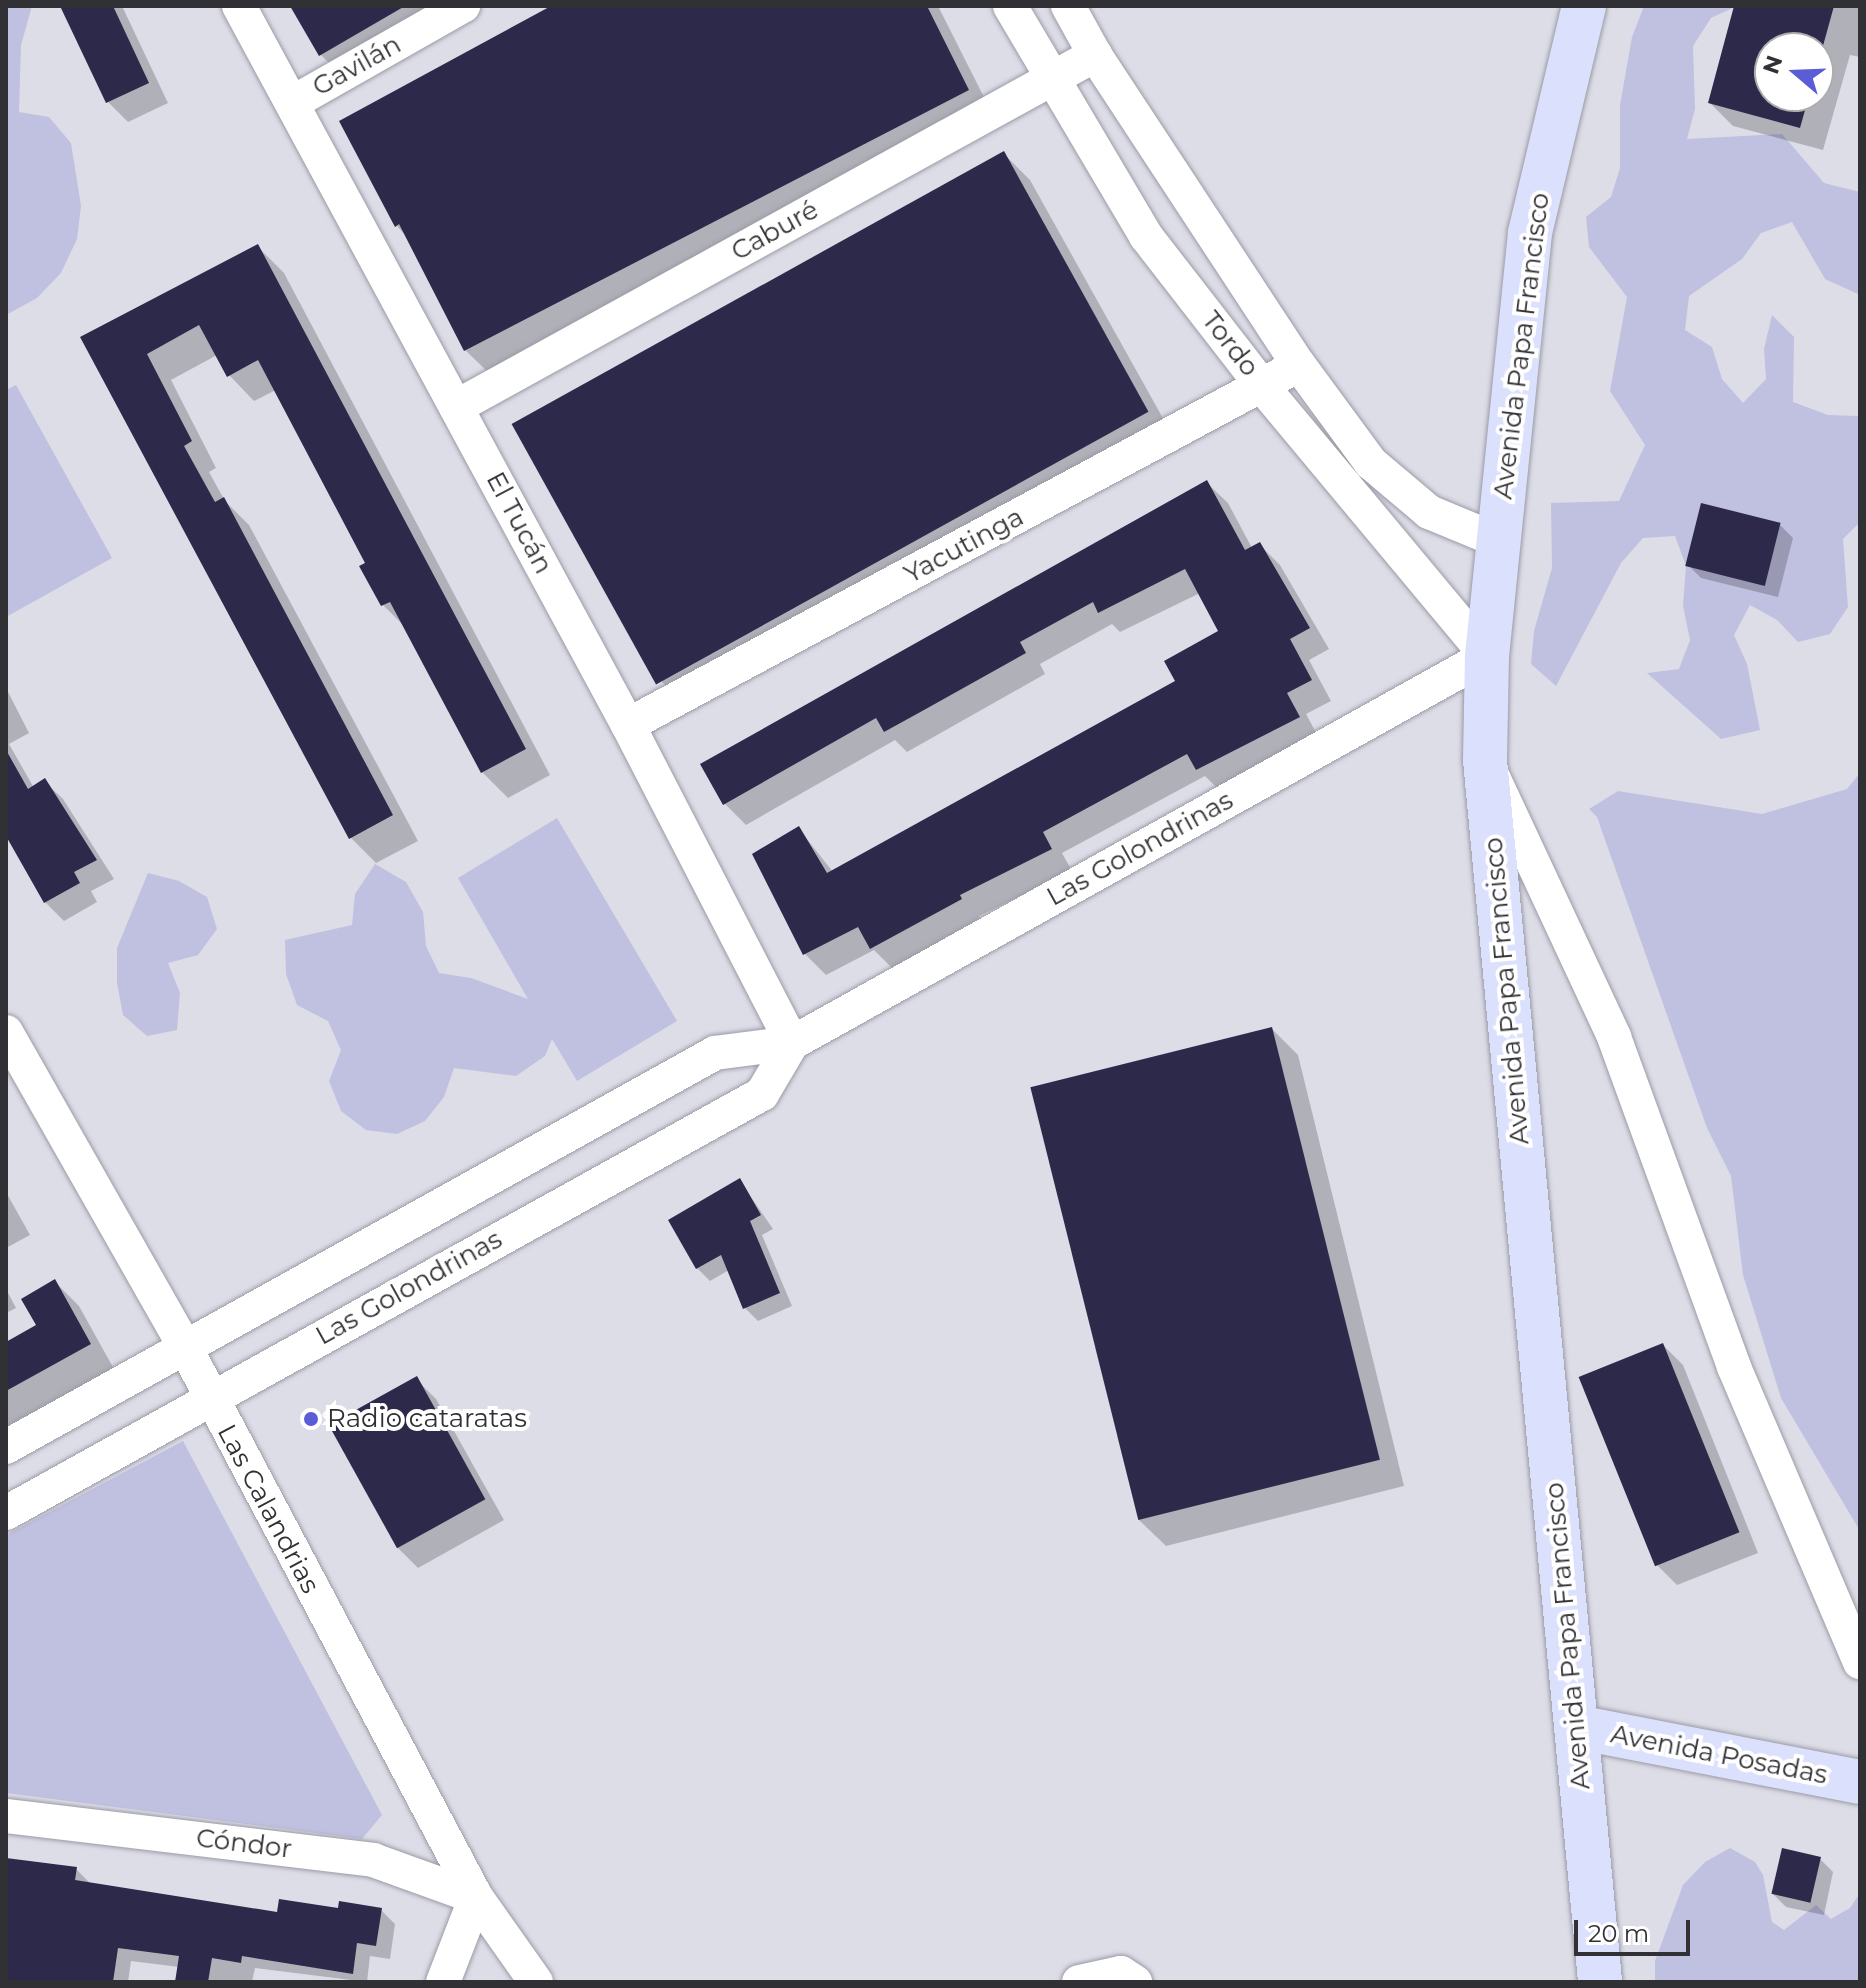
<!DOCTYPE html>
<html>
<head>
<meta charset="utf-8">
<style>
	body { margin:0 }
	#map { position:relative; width:1866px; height:1988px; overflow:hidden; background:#dddde8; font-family:Montserrat,sans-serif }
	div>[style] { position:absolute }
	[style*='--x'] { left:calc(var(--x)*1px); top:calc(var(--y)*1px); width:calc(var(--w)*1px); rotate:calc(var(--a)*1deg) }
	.green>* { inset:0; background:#c0c0e0 }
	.shadow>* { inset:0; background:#0003 }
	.building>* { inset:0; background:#2c294a; transform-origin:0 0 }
	.roads { filter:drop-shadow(0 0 2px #9b9ba6) drop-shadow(0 0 2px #9b9ba6) }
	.street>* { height:34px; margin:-17px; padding:0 17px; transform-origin:17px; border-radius:17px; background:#fff }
	.secondary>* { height:44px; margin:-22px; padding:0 22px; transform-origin:22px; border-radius:22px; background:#dbe0fc }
	.dots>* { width:22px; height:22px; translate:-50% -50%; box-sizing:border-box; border:4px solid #fff; border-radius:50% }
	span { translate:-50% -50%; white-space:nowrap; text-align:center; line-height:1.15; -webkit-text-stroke:8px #fff; paint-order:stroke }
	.street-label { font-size:26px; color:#313135 }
	.poi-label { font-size:26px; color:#313135 }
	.left { translate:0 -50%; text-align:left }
	.frame { position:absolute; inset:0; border:8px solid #313135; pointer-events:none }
	.north { position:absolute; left:1754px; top:32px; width:80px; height:80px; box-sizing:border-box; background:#fff; border:2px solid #adadae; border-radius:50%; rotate:289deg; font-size:22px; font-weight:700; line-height:32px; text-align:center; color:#313135 }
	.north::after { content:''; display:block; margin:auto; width:28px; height:36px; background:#5a5dd5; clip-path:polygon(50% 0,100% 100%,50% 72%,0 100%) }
	.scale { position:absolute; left:1574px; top:1920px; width:116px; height:36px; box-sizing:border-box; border:4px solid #313135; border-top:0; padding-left:10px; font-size:24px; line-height:28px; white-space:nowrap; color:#313135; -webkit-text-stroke:6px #fff; paint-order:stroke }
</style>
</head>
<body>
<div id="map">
	<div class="green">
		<i style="clip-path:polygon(6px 6px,32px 6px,21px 45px,19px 112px,49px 117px,71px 143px,81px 206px,77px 239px,61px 273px,37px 298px,6px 315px)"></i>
		<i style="clip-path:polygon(1644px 6px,1737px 6px,1711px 18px,1693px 46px,1695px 109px,1687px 139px,1782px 134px,1824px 183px,1860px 192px,1860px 295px,1825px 279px,1792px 222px,1761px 233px,1742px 259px,1689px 296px,1685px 330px,1712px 347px,1722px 379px,1743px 403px,1766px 379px,1764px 349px,1772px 315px,1794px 337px,1793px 402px,1828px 415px,1860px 416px,1860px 522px,1843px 539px,1848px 607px,1830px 634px,1798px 642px,1777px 620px,1750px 605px,1734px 635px,1747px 664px,1760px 730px,1721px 739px,1647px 673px,1679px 669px,1690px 640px,1683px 606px,1686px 566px,1675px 536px,1643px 538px,1621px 563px,1556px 686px,1531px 664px,1534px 631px,1552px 568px,1551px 503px,1619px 501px,1645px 445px,1610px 391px,1627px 297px,1589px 247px,1586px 217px,1611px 197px,1620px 168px,1620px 105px,1632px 37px)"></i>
		<i style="clip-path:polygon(16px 385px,112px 558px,6px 617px,6px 390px)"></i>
		<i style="clip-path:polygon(1860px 773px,1860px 1531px,1781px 1398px,1743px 1275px,1731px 1176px,1707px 1128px,1597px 817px,1589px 809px,1618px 791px,1762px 814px,1847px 789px)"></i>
		<i style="clip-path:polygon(557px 818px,677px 1021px,577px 1081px,552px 1039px,545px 1056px,516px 1076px,454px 1068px,444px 1097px,425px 1121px,397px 1134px,366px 1130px,341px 1111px,329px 1081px,341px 1050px,328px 1021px,297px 1005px,286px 974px,285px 940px,352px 925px,355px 894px,375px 864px,406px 882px,423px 912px,426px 946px,439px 973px,471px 978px,528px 999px,458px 878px)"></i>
		<i style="clip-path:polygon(148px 873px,179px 881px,207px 897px,217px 929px,198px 955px,168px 963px,180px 993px,177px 1030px,147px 1036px,123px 1015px,117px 983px,117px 948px)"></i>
		<i style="clip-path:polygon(183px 1441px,382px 1815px,362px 1839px,6px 1793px,6px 1535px)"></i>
		<i style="clip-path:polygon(1730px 1848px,1755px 1862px,1763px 1875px,1772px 1922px,1784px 1930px,1816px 1905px,1831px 1919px,1850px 1908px,1860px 1893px,1860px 1982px,1655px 1982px,1655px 1961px,1683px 1885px,1705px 1862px)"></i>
	</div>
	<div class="shadow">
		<i style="clip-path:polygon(63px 6px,122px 6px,168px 103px,128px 122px,108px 102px)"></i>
		<i style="clip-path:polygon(292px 6px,476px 6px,347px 81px,321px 55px)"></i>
		<i style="clip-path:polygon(555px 6px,938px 6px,994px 117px,492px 376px,465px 350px,408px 238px,396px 225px)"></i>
		<i style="clip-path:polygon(evenodd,1736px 6px,1860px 6px,1860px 57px,1850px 55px,1823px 150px,1733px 126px,1710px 103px,1736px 6px,1770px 48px,1818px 48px,1818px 96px,1770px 96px,1770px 48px)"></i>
		<i style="clip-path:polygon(1004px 154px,1030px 180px,1174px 438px,689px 708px,662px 682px)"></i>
		<i style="clip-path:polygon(258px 247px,284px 273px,550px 775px,508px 798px,482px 772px,407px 629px,383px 605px,362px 567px,368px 563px,276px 390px,254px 401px,229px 375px,217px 355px,171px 380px,216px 468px,209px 472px,225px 501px,249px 525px,418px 841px,376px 863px,350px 837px,83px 338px)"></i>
		<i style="clip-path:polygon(1207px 483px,1228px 503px,1252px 548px,1259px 544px,1280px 565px,1329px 649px,1309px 660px,1331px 701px,1306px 714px,1319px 738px,1218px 789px,1205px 776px,1062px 853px,1072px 871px,979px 916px,981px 920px,892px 968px,874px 950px,826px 975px,805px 954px,799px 829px,833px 872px,1178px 682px,1221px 631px,1200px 593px,1120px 632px,1112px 624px,1040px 664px,1045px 674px,907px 752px,895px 740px,746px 825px,725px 804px,702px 764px)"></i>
		<i style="clip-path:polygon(1780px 525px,1793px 538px,1778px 597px,1701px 578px,1688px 565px)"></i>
		<i style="clip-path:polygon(6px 688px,29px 733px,9px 744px,34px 788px,44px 781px,63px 799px,114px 879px,91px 891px,97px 902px,64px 921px,45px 902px,6px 832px)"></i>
		<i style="clip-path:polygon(1272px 1029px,1298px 1055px,1404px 1486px,1166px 1546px,1139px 1520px)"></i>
		<i style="clip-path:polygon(740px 1181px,773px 1229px,762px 1235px,792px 1306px,758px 1321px,745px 1308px,729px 1270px,710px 1281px,697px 1268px)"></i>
		<i style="clip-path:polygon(6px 1192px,30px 1235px,6px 1248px)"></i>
		<i style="clip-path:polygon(55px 1282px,79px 1306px,114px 1369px,6px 1427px,6px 1344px,39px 1326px)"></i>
		<i style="clip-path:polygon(6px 1289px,16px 1308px,6px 1313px)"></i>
		<i style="clip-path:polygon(1663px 1345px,1683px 1365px,1758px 1553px,1677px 1585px,1657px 1565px)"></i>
		<i style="clip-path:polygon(416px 1379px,436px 1399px,504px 1520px,418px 1568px,398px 1548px)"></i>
		<i style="clip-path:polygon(1820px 1859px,1833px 1872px,1824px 1915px,1786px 1907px,1773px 1894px)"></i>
		<i style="clip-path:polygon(6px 1860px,76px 1869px,90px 1883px,278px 1915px,381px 1910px,395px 1924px,390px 1959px,370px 1956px,367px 1982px,255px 1968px,252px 1982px,177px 1982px,179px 1967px,131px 1961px,128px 1982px,6px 1982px)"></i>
	</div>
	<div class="building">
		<i style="clip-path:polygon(60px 6px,113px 6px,149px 83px,106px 103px)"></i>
		<i style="clip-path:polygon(290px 6px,405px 6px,319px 56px)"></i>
		<i style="clip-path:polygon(551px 6px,927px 6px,969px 90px,464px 351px,399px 224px,395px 227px,339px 121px)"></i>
		<i style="clip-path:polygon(1734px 6px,1834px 6px,1818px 64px,1818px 48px,1770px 48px,1770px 96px,1809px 96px,1800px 128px,1708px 103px)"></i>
		<i style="left:1004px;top:151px;width:298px;height:563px;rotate:61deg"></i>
		<i style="clip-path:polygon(258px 244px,526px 749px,481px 773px,390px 602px,381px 606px,359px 566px,365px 563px,258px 360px,227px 377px,199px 325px,147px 354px,192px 441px,184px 446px,215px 502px,224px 497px,393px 815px,349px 839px,80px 337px)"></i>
		<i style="clip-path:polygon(1207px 480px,1245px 550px,1260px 542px,1310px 628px,1290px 639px,1312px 680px,1287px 693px,1300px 717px,1196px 770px,1187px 754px,1043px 832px,1052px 849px,960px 895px,962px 899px,870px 949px,858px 927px,803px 955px,752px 854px,799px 826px,827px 873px,1175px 681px,1164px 661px,1218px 631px,1185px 569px,1098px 613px,1093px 602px,1020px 642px,1026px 653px,924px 710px,884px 732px,876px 718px,723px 805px,700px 764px)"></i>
		<i style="left:1701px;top:503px;width:82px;height:65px;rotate:14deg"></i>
		<i style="clip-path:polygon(6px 750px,28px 789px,45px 778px,97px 860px,74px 872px,80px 883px,44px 903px,6px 836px)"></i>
		<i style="left:1272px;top:1027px;width:446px;height:249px;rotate:76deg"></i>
		<i style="clip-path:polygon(740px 1178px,761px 1215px,750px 1221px,780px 1293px,743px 1309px,721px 1255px,696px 1269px,668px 1220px)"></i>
		<i style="clip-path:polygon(55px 1279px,91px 1344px,6px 1391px,6px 1342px,36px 1325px,21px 1299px)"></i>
		<i style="left:1663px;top:1343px;width:204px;height:91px;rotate:68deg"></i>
		<i style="left:417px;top:1376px;width:141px;height:101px;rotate:61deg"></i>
		<i style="left:1782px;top:1848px;width:40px;height:47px;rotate:13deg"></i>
		<i style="clip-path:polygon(6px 1858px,77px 1867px,75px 1880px,277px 1912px,279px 1899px,338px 1908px,339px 1901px,382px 1908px,376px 1946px,357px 1943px,353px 1974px,242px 1956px,241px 1963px,212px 1958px,208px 1982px,175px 1982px,179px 1956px,118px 1948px,113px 1982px,6px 1982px)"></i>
	</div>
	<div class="roads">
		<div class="street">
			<i style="--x:239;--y:6;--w:817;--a:61.59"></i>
			<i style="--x:628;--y:725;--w:358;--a:62.7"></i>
			<i style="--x:1068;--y:6;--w:56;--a:61.1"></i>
			<i style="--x:1095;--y:55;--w:371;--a:56.7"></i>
			<i style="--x:1299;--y:365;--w:122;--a:53.7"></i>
			<i style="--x:1371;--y:463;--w:76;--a:40.2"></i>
			<i style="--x:1429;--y:512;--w:76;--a:22.5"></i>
			<i style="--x:292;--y:103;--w:197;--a:-29.6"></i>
			<i style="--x:456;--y:407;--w:730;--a:-28.85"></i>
			<i style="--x:628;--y:725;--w:761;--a:-28.21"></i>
			<i style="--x:1493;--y:777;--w:287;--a:65"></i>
			<i style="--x:1614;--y:1037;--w:351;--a:70"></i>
			<i style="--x:1734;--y:1367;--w:321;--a:66.9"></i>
			<i style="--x:6;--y:1032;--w:362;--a:60.4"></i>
			<i style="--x:185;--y:1347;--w:622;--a:62.12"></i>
			<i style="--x:476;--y:1897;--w:104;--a:54.8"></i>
			<i style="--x:6;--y:1447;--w:811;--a:-29.06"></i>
			<i style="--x:715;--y:1053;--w:78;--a:-7.4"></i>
			<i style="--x:792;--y:1043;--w:795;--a:-29.11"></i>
			<i style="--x:1487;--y:656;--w:350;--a:-129.8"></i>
			<i style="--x:1263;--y:387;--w:191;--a:-127.8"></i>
			<i style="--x:1146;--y:236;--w:267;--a:-120.6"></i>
			<i style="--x:6;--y:1513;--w:864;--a:-29"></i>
			<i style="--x:762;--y:1094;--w:59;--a:-59.5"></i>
			<i style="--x:6;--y:1816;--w:370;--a:6.8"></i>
			<i style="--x:373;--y:1860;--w:109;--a:19.8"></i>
			<i style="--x:476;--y:1897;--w:91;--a:111.2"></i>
			<i style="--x:1079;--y:1982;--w:43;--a:-12.1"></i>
			<i style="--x:1121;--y:1973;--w:17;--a:33"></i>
		</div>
		<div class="secondary">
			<i style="--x:1584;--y:6;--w:233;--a:103.4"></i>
			<i style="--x:1530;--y:233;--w:425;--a:95.8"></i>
			<i style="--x:1487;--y:656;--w:104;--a:91.1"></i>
			<i style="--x:1485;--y:760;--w:1227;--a:84.62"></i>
			<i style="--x:1577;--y:1727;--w:288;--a:11"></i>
		</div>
	</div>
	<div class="dots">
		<i style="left:311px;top:1419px;background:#5a5dd5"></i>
	</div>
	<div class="street-label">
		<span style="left:357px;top:66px;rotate:-29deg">Gavilán</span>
		<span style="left:775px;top:231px;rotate:-29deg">Caburé</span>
		<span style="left:1230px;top:344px;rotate:52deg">Tordo</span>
		<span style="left:1522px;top:346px;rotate:-83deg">Avenida Papa Francisco</span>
		<span style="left:519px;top:523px;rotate:62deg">El Tucán</span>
		<span style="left:964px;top:546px;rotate:-28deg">Yacutinga</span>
		<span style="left:1140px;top:849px;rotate:-29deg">Las Golondrinas</span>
		<span style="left:1507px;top:991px;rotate:-95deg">Avenida Papa Francisco</span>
		<span style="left:409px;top:1288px;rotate:-29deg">Las Golondrinas</span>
		<span style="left:268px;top:1509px;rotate:62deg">Las Calandrias</span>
		<span style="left:1568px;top:1636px;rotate:-95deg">Avenida Papa Francisco</span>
		<span style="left:1719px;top:1755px;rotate:11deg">Avenida Posadas</span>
		<span style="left:244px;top:1844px;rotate:7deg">Cóndor</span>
	</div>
	<div class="poi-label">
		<span class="left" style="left:327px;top:1419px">Radio cataratas</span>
	</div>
	<div class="frame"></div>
	<div class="north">N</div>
	<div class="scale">20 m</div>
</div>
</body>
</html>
